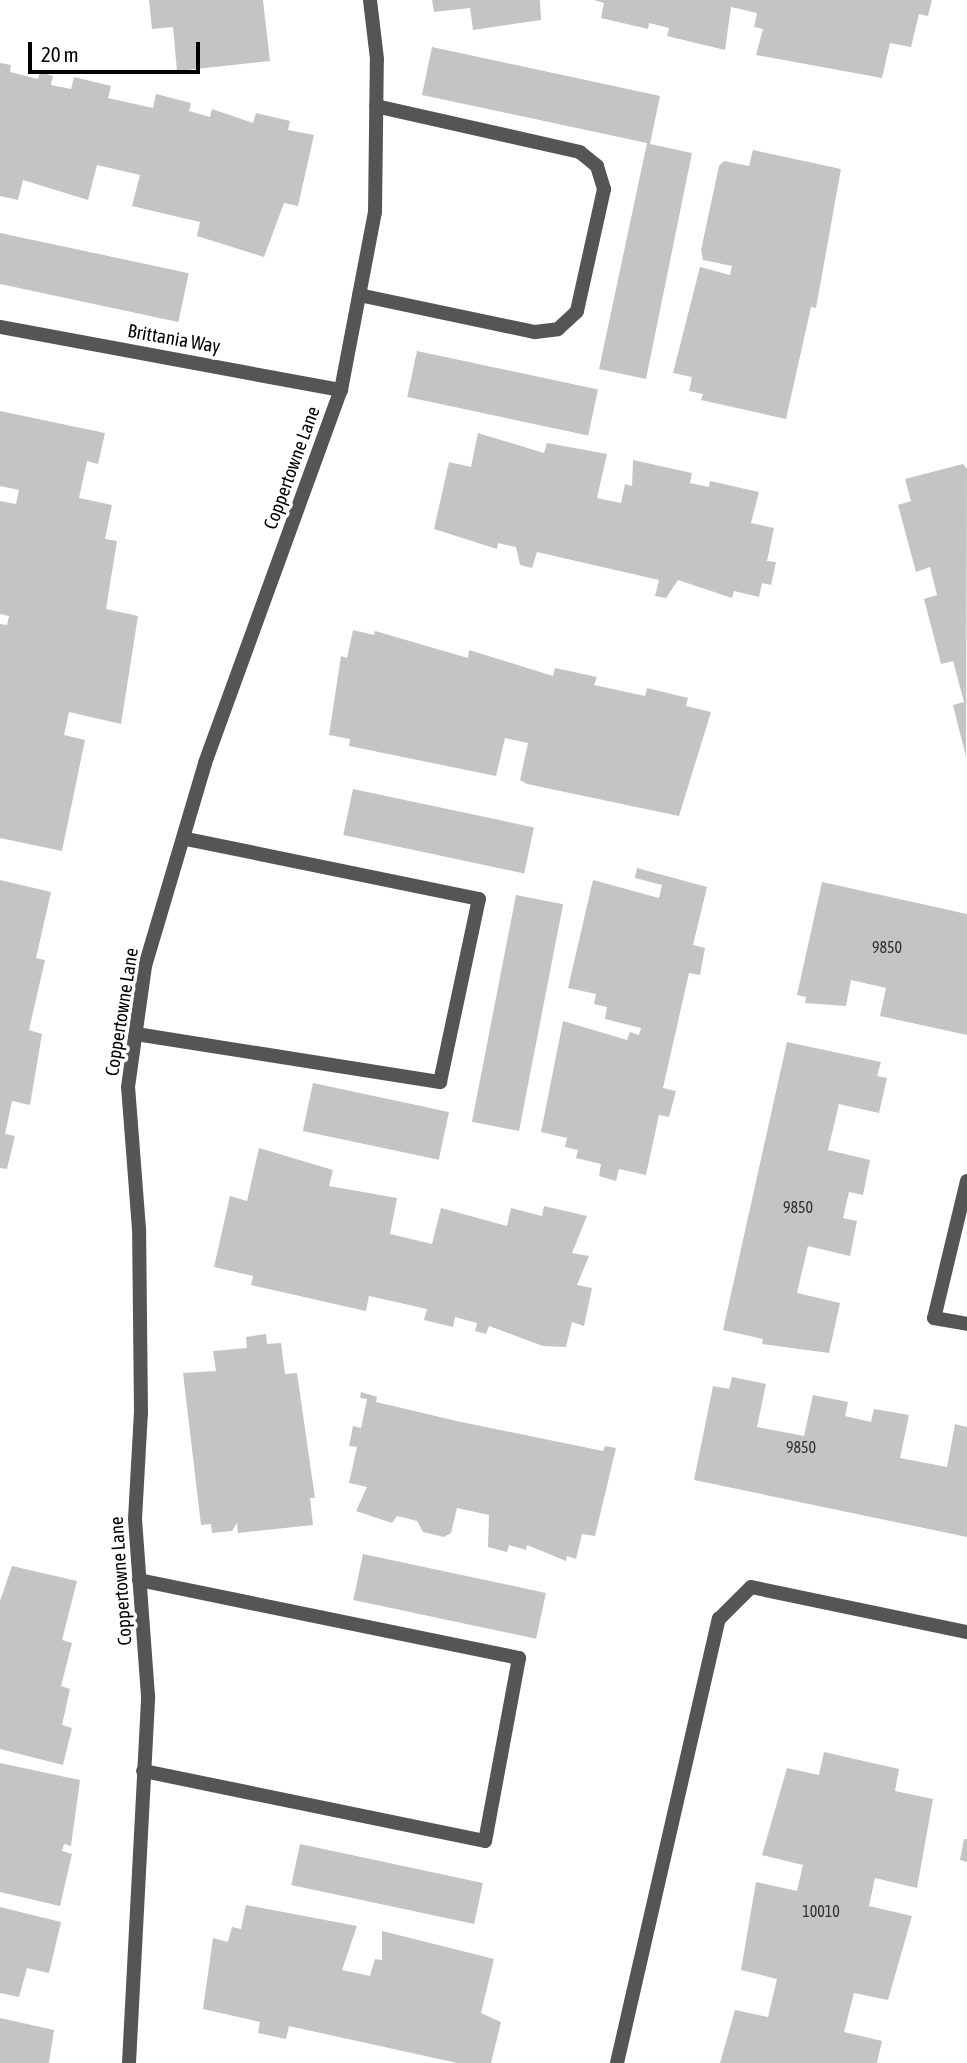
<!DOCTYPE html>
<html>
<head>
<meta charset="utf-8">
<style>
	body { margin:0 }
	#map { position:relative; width:967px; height:2063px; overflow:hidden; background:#fff; font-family:"Asap Condensed",sans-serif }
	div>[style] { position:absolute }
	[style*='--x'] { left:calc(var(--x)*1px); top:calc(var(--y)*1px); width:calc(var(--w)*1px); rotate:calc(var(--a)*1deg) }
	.building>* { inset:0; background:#c4c4c4; transform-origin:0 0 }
	.lane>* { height:14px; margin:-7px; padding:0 7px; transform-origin:7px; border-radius:7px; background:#555 }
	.street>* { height:14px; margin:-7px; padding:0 7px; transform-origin:7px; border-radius:7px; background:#555 }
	span { translate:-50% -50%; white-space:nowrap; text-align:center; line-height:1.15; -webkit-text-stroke:7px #fff; paint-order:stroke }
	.number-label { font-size:16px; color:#313131 }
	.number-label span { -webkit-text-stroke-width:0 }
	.street-label { font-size:19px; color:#000 }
	.scale { position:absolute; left:28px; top:42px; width:172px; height:32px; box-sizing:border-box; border:4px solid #000; border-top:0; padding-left:9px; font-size:21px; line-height:24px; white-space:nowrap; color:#000; -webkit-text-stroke:5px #fff; paint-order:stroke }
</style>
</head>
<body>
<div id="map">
	<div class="building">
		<i style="clip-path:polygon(149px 0,263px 0,270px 61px,177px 71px,173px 27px,152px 29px)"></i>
		<i style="clip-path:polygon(432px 0,540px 0,541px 20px,473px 30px,470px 8px,434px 12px)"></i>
		<i style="clip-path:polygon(594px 0,932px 0,928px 16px,919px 14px,911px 47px,890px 43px,882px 78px,756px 55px,763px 29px,754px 27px,757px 13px,731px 7px,725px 50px,667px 36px,669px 28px,649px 23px,648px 29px,601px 18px,604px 3px)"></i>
		<i style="clip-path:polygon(432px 47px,660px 96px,650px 144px,692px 153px,646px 379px,599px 369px,647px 143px,422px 95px)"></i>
		<i style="clip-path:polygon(0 63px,11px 65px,10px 72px,38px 79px,40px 72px,53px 76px,51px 85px,71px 89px,74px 77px,111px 86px,108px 98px,153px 108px,156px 94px,191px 103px,189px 111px,210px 117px,212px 109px,253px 123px,256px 113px,290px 121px,288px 130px,314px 135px,298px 206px,284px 203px,264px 257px,197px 236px,200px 222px,132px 206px,140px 175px,97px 165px,88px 200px,23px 180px,18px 200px,0 196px)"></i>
		<i style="clip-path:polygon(753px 150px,841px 169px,816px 308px,811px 307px,786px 419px,701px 400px,703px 394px,689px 391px,692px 377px,673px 373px,700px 267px,730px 275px,732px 266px,703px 260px,701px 250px,719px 166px,724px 161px,749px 166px)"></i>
		<i style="left:0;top:233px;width:193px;height:50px;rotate:12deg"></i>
		<i style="left:417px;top:351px;width:185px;height:47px;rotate:12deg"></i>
		<i style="clip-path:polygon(0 411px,105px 433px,98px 464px,87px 461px,79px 498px,112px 505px,105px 539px,117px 541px,106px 609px,138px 616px,121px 724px,69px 712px,64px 735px,85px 740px,62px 851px,0 838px,0 624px,7px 625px,9px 616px,0 614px,0 501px,16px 504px,19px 490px,0 486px)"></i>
		<i style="clip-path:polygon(478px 433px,544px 453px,547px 443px,607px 454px,597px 498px,621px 503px,625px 484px,632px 486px,633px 460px,692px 473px,690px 483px,709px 487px,710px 481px,759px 492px,751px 523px,774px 528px,767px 561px,776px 562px,771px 585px,762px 583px,759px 597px,734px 591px,732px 598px,678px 580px,666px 598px,655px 596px,659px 580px,537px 552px,532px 568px,520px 565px,516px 547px,498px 543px,497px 549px,434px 529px,449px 462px,471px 467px)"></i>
		<i style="clip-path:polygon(963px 464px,967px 469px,966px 757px,953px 705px,964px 702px,953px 661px,941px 664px,924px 599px,937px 595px,930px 567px,916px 572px,898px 505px,911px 501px,905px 479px)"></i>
		<i style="clip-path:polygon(353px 630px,374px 635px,375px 631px,468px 658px,469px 650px,553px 676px,555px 668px,597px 677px,594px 685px,645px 696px,647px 688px,688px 698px,686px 706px,711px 712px,679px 816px,527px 784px,520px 780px,528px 743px,505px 738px,496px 776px,349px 746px,350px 739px,329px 735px,341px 656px,347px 658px)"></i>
		<i style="left:353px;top:789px;width:185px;height:47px;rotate:12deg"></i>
		<i style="clip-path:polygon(637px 868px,707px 887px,693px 945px,705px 948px,700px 975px,689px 973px,663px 1088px,676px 1091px,669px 1117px,659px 1115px,646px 1175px,619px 1169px,616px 1181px,599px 1176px,601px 1164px,576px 1158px,578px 1150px,565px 1147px,567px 1138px,541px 1132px,563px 1021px,627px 1040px,630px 1032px,639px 1035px,641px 1028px,605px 1019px,607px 1007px,594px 1004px,596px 994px,568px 988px,593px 880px,659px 898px,662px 885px,635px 878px)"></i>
		<i style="clip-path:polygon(0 880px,51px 892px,36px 958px,45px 960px,29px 1030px,42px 1034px,30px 1105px,12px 1101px,5px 1134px,15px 1136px,7px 1169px,0 1168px)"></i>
		<i style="clip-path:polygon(822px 882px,967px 914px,967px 1035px,880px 1016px,886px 988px,851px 980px,846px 1006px,805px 1003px,806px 997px,797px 995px)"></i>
		<i style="left:516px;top:895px;width:48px;height:231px;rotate:11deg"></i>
		<i style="clip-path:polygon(787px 1042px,881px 1062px,877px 1076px,887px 1078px,879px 1113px,839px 1104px,828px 1150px,870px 1160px,863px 1195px,849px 1192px,843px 1218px,857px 1221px,850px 1256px,808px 1246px,797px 1293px,840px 1303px,829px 1353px,762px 1344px,763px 1339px,723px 1330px)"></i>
		<i style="left:313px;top:1083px;width:139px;height:49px;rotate:12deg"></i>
		<i style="clip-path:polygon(259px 1148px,333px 1170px,329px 1186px,397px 1198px,390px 1234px,432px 1244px,441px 1208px,507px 1226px,511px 1208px,542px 1216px,544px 1206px,587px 1216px,572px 1253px,589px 1256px,577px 1285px,592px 1288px,584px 1326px,572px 1322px,566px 1347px,543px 1346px,489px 1326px,486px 1334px,475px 1331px,477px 1323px,455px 1317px,453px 1327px,424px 1320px,427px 1309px,369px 1296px,366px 1311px,251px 1285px,253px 1276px,214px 1267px,230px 1196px,247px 1201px)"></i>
		<i style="clip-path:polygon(266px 1334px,267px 1344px,281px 1343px,285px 1374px,297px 1373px,315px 1498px,310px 1498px,313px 1525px,238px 1533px,237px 1523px,232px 1531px,212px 1533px,211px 1524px,201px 1525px,183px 1373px,216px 1371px,213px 1351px,247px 1348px,246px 1337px)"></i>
		<i style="clip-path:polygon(732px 1377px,766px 1384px,757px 1427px,804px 1436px,813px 1395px,848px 1402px,845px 1416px,871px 1422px,874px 1409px,909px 1415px,900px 1458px,947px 1467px,955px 1424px,967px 1427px,967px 1537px,694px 1480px,713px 1386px,729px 1389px)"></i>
		<i style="clip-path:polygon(361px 1392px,377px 1397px,376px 1402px,461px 1422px,603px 1451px,605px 1446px,616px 1448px,595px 1536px,582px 1534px,576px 1559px,567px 1556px,566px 1561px,527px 1545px,526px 1550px,509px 1545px,507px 1552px,488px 1547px,489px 1515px,457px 1508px,451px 1533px,444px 1537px,423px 1532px,417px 1521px,397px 1516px,392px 1523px,356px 1511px,367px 1487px,349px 1483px,357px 1447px,349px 1446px,353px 1426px,361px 1428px,367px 1399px,360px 1398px)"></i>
		<i style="left:363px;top:1554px;width:187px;height:47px;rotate:12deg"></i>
		<i style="clip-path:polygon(12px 1566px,77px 1581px,62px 1640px,72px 1643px,61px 1686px,70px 1689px,62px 1725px,72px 1728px,63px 1765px,0 1749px,0 1601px)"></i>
		<i style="clip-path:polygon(824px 1752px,899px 1769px,895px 1791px,933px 1799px,917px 1888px,875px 1878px,869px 1906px,912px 1916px,888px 2000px,854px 1993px,844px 2032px,882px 2041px,877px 2063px,720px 2063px,735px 2010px,768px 2017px,777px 1979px,741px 1970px,756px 1882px,797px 1891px,803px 1865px,762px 1855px,787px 1768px,819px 1775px)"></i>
		<i style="clip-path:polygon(0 1763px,80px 1780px,71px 1846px,64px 1844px,62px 1851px,72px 1854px,60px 1906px,0 1892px)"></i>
		<i style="clip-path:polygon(964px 1839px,967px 1839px,967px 1862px,960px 1860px)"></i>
		<i style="left:300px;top:1844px;width:187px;height:42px;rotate:12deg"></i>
		<i style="clip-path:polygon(246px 1905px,357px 1926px,342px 1970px,370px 1976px,375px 1959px,382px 1960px,382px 1931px,494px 1959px,481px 2013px,501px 2022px,491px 2063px,457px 2063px,289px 2026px,286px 2039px,258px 2033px,260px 2022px,203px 2009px,213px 1938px,228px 1942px,232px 1927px,241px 1929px)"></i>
		<i style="clip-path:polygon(0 1907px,61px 1922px,49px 1973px,27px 1968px,19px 1997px,0 1993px)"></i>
		<i style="clip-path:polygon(0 2018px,54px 2030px,49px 2063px,0 2063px)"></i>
	</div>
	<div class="lane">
		<i style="--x:359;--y:295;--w:180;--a:11.9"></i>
		<i style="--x:535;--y:332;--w:23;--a:-7"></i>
		<i style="--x:558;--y:329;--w:26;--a:-43"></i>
		<i style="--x:577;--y:311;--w:125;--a:-77.5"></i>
		<i style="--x:604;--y:189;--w:24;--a:-107"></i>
		<i style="--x:597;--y:166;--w:22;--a:-141"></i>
		<i style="--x:580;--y:152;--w:209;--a:-167.3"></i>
		<i style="--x:136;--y:1034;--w:308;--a:9"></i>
		<i style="--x:440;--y:1082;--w:187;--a:-78"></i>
		<i style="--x:479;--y:899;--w:302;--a:-168.4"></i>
		<i style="--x:967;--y:1181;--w:141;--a:103.5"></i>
		<i style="--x:934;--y:1318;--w:34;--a:10"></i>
		<i style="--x:617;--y:2063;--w:456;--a:-77.1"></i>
		<i style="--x:719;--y:1619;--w:45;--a:-45"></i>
		<i style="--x:751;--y:1587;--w:221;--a:11.8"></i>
	</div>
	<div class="street">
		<i style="--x:0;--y:327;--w:347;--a:10.5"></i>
		<i style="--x:139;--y:1580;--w:388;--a:11.6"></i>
		<i style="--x:519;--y:1658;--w:186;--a:100.5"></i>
		<i style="--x:485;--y:1841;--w:349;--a:-168.4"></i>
		<i style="--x:129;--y:2063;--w:367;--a:-87"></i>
		<i style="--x:148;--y:1696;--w:177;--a:-94.2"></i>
		<i style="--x:135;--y:1519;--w:106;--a:-86.8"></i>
		<i style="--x:141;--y:1413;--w:184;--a:-90.6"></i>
		<i style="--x:139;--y:1229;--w:142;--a:-94.4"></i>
		<i style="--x:128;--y:1087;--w:122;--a:-82"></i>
		<i style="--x:145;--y:966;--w:212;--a:-73.5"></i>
		<i style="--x:205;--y:763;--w:397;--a:-70"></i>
		<i style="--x:341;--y:390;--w:181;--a:-79.2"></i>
		<i style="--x:375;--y:212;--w:153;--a:-89.3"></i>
		<i style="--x:377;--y:59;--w:59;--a:-96.8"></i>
	</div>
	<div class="number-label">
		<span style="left:887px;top:947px">9850</span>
		<span style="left:798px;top:1207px">9850</span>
		<span style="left:801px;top:1447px">9850</span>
		<span style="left:821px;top:1911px">10010</span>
	</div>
	<div class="street-label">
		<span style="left:174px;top:339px;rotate:10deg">Brittania Way</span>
		<span style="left:292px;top:468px;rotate:-70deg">Coppertowne Lane</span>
		<span style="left:122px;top:1012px;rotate:-81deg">Coppertowne Lane</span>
		<span style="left:121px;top:1581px;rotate:-94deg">Coppertowne Lane</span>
	</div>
	<div class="scale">20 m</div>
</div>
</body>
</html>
